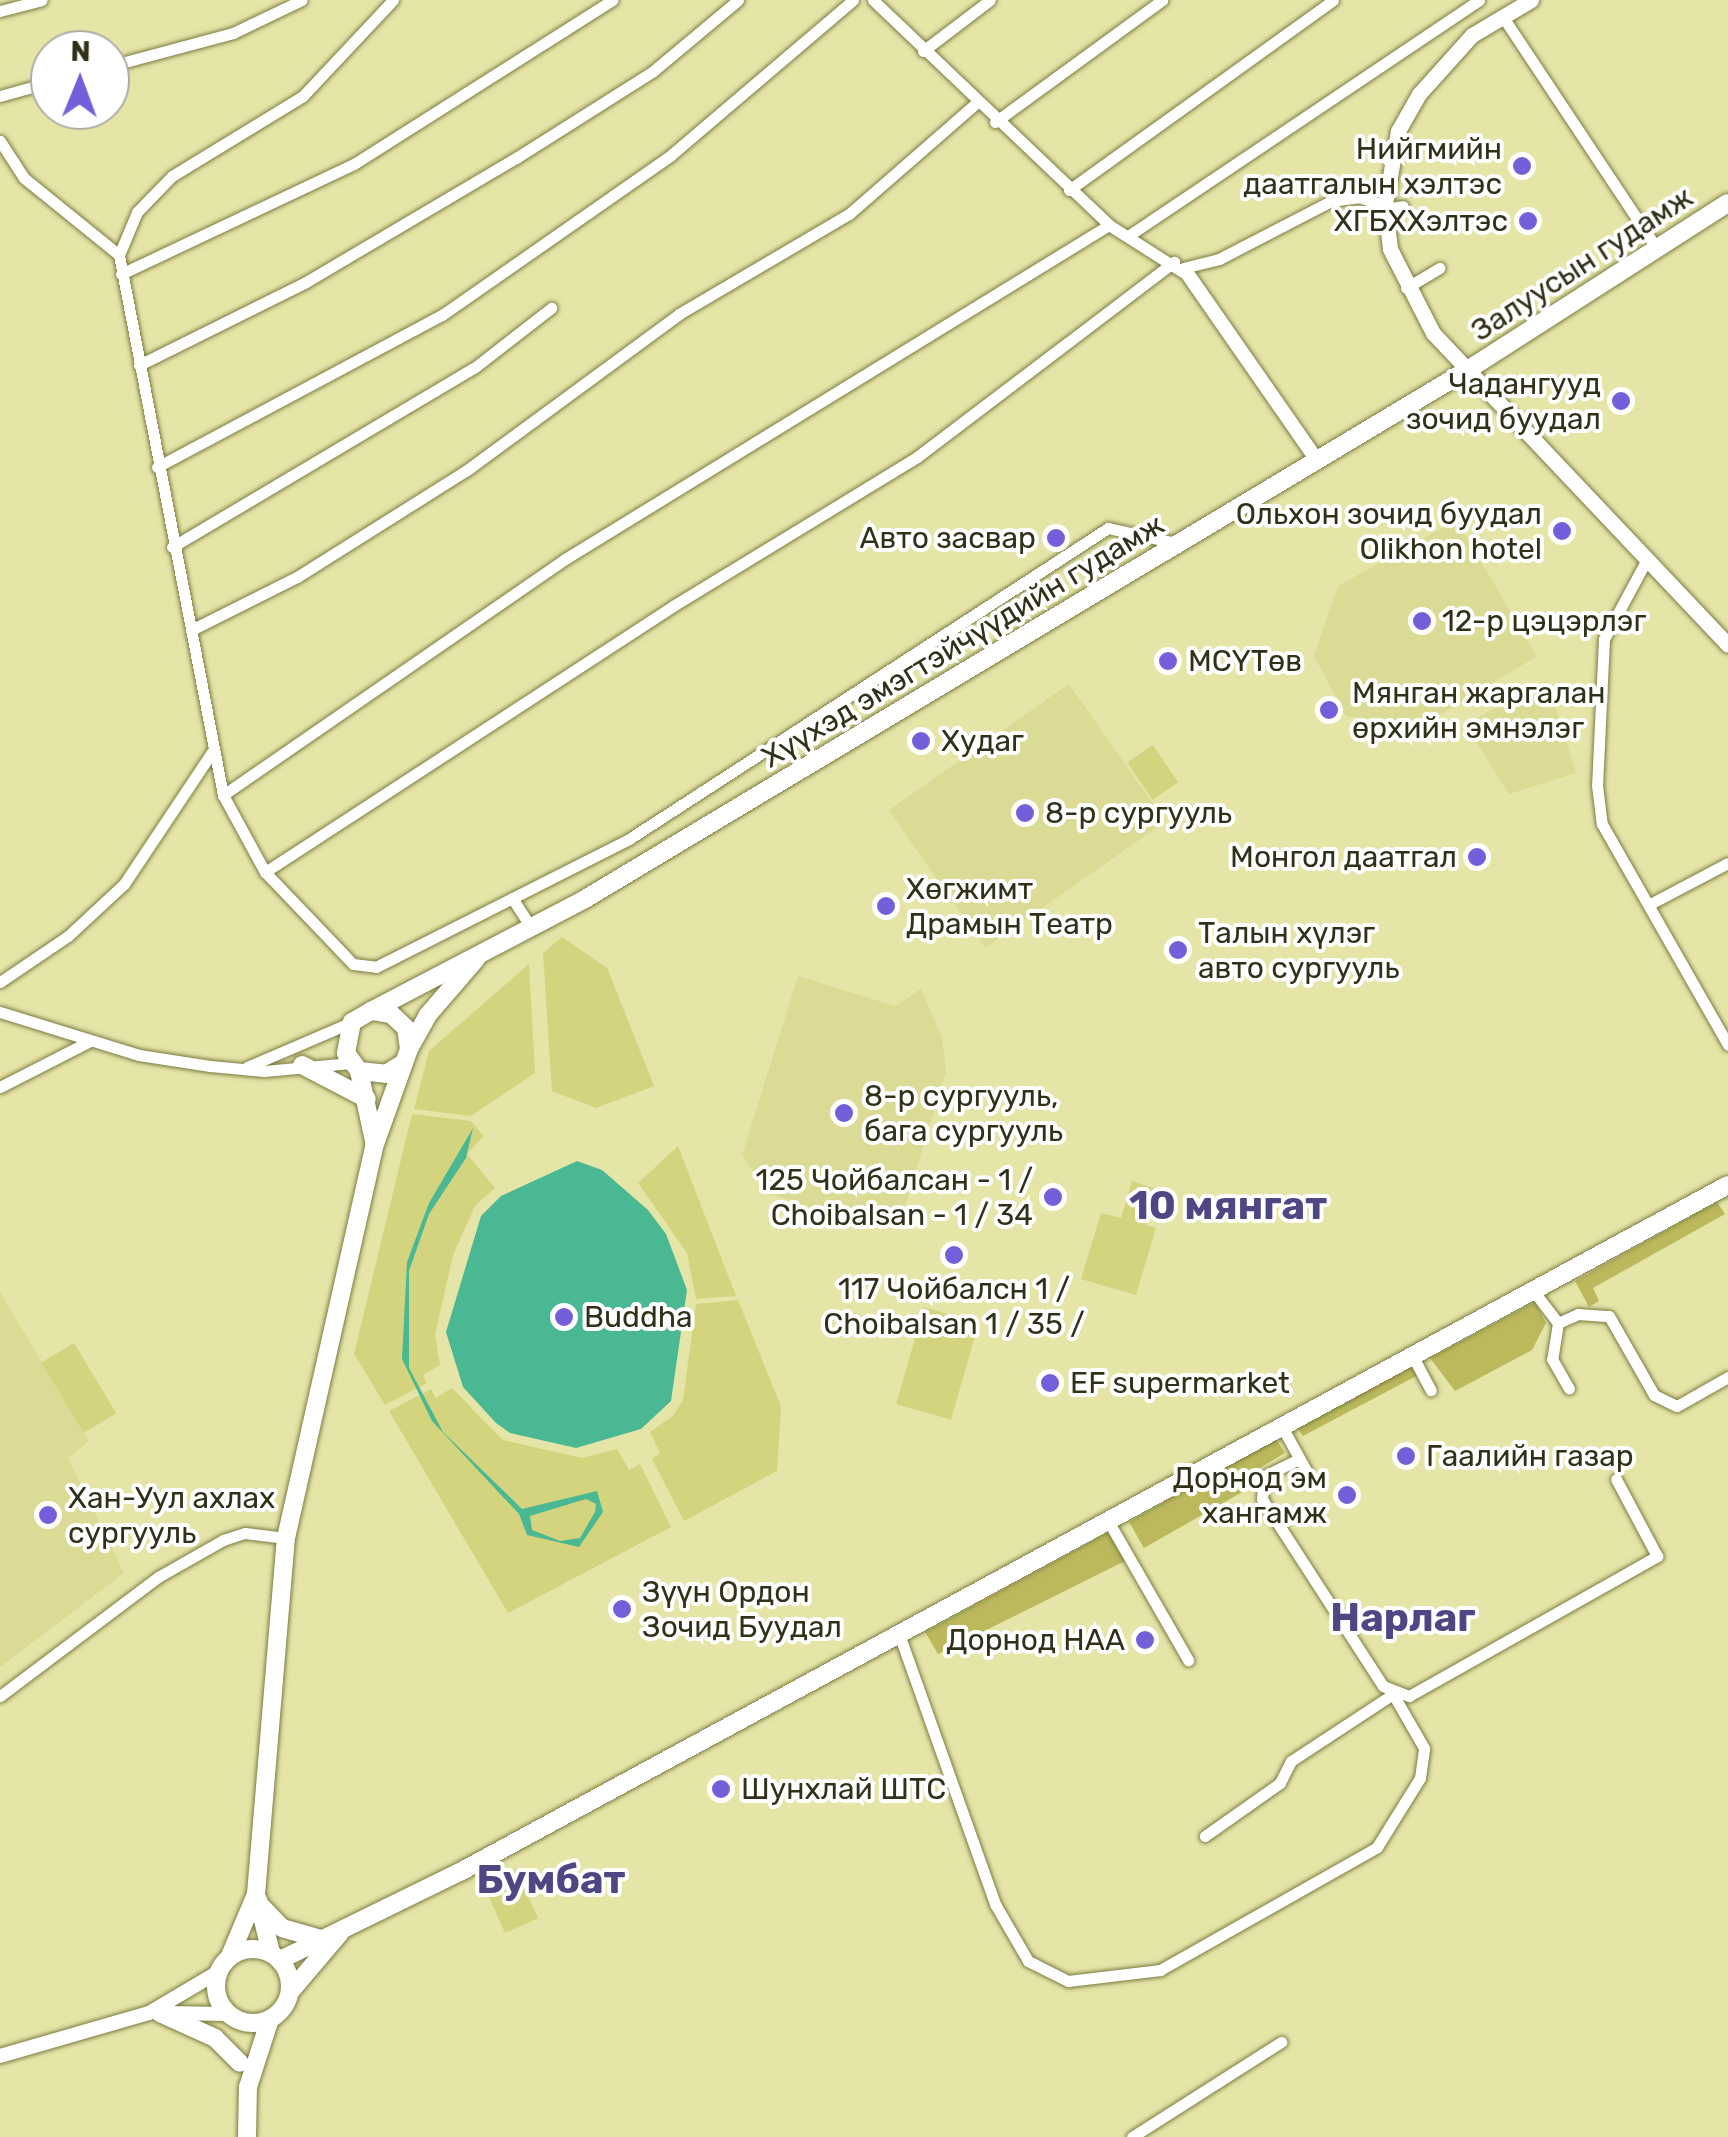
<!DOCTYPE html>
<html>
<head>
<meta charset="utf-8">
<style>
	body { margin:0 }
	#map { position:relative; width:1728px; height:2137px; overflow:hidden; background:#e5e5a8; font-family:Rubik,sans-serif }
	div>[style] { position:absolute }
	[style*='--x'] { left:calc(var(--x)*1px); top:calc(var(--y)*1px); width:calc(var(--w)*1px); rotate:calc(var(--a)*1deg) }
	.built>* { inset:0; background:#dbdb96; transform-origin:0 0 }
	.green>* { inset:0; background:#d4d37e; transform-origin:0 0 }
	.forest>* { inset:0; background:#bbb95c }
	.water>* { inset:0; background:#49b893 }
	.roads { filter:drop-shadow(0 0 2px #7c7b42) drop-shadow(0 0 2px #7c7b42) }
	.minor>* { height:11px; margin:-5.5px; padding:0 5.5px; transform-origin:5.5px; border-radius:5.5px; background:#fff }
	.tertiary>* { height:14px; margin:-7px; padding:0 7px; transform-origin:7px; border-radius:7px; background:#fff }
	.secondary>* { height:15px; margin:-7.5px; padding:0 7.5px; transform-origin:7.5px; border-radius:7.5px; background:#fff }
	.primary>* { height:18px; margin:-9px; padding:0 9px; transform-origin:9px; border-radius:9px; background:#fff }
	.trunk>* { height:18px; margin:-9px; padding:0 9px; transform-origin:9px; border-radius:9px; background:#fff }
	.trunk>.ring { margin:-9px; padding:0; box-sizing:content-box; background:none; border:18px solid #fff; border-radius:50% }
	.dots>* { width:28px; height:28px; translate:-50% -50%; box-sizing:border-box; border:5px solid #fff; border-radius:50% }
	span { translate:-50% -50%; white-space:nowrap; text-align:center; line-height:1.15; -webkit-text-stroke:8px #fff; paint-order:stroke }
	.poi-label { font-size:30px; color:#313018 }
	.right { translate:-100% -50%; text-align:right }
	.left { translate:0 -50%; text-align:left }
	.street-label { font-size:30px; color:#313018 }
	.district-label { font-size:40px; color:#4f4684; font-weight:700 }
	.north { position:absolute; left:30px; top:30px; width:100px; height:100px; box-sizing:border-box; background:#fff; border:2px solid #adaca3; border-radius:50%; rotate:1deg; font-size:28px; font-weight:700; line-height:40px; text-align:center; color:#313018 }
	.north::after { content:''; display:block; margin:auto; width:35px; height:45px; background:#755ed9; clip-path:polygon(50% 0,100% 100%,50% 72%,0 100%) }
</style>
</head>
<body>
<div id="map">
	<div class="built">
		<i style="clip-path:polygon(1456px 520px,1537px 656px,1409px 734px,1401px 723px,1346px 716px,1314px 656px,1338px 586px)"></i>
		<i style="clip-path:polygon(1547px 680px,1576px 773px,1509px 794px,1465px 724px)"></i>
		<i style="left:1069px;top:684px;width:168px;height:220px;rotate:55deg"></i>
		<i style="clip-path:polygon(798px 976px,895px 1006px,921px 989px,942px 1037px,946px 1072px,903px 1213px,879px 1230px,768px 1193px,742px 1155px)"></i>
		<i style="clip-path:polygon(0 1292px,89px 1441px,68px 1458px,124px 1573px,0 1667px)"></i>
	</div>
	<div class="green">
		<i style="left:1153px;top:745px;width:45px;height:31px;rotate:56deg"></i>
		<i style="clip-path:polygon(562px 937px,607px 968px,654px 1086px,596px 1108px,552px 1091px,543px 953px)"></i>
		<i style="clip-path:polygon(529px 964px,535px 1073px,471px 1116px,414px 1109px,429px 1051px)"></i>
		<i style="clip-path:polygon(412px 1114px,471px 1121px,484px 1136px,467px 1154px,495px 1188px,475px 1206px,453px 1255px,435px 1335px,440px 1365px,423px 1375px,427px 1383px,385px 1405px,354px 1354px)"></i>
		<i style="clip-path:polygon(678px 1146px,736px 1296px,696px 1299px,687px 1253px,638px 1183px)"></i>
		<i style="clip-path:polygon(1132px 1181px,1156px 1189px,1146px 1225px,1156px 1228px,1136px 1295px,1081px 1279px,1101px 1213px,1121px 1218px)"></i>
		<i style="clip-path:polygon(738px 1300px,781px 1407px,777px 1471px,684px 1521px,652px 1459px,660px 1453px,650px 1432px,673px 1416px,683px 1400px,696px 1304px)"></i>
		<i style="left:924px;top:1307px;width:57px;height:101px;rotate:16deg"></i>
		<i style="left:74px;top:1343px;width:82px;height:38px;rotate:59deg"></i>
		<i style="clip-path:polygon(452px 1388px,503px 1440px,582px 1458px,617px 1449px,629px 1470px,640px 1464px,671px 1527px,508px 1613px,389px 1411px,431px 1389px,436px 1398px)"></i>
		<i style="left:516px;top:1869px;width:54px;height:36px;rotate:66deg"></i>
	</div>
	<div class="forest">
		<i style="clip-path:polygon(1717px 1202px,1725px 1214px,1593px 1288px,1599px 1301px,1589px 1307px,1575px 1281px)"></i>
		<i style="clip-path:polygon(1535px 1302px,1546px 1323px,1532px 1350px,1455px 1391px,1430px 1358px)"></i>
		<i style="clip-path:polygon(1413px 1365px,1418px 1375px,1303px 1436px,1298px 1429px)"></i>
		<i style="clip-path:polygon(1276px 1439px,1285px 1453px,1246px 1476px,1244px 1491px,1144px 1548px,1129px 1522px)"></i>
		<i style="clip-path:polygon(1109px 1532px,1125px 1561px,938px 1654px,925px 1632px)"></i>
	</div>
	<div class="water">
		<i style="clip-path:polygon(evenodd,473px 1128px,466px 1158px,429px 1214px,409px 1271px,409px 1368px,443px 1432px,522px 1509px,597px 1491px,603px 1512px,579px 1547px,527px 1535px,519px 1514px,432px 1421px,402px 1359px,407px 1262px,429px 1203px,473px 1128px,586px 1499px,596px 1504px,595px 1512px,580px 1538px,560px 1541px,532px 1530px,530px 1516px,586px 1499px)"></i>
		<i style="clip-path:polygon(577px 1161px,602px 1170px,648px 1210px,666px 1234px,687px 1290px,671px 1401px,641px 1429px,576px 1448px,510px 1433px,496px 1423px,463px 1387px,446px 1332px,481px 1216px,501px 1196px)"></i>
	</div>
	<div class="roads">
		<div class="minor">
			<i style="--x:393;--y:0;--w:132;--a:133.2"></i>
			<i style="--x:303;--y:96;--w:153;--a:148.6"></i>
			<i style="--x:172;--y:176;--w:50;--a:134.2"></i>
			<i style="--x:137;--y:212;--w:47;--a:112.7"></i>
			<i style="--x:119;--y:255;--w:550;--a:79.1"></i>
			<i style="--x:223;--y:795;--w:88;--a:61.4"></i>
			<i style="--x:265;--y:872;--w:127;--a:46.3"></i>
			<i style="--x:353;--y:964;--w:23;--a:7"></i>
			<i style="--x:376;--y:967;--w:284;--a:-26.8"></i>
			<i style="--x:629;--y:839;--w:571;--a:-32.99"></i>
			<i style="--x:1108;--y:528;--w:74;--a:12.5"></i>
			<i style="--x:873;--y:0;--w:326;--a:43.6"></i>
			<i style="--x:1109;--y:225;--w:95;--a:32.5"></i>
			<i style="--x:0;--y:11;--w:43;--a:-14.7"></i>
			<i style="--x:1503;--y:17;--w:278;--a:56.4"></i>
			<i style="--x:923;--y:51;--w:84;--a:-37.3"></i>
			<i style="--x:110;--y:66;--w:127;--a:-15"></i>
			<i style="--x:233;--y:33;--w:76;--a:-25.6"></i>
			<i style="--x:0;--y:96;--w:52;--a:-15.6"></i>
			<i style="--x:995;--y:122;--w:207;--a:-36.1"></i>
			<i style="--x:0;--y:141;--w:44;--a:57"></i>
			<i style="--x:24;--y:178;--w:122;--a:39"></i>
			<i style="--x:1069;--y:190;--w:325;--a:-35.7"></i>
			<i style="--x:1385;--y:209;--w:18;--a:-9"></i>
			<i style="--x:1128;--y:236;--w:423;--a:-33.9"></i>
			<i style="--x:1183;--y:268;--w:37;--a:-14"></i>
			<i style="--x:1219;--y:259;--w:126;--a:-27.4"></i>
			<i style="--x:1331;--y:201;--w:27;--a:-8"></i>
			<i style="--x:1358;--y:197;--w:28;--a:17"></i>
			<i style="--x:121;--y:274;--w:258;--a:-25.3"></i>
			<i style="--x:354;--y:164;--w:306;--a:-32.4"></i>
			<i style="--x:1406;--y:288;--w:39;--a:-31"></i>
			<i style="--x:139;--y:365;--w:186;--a:-26.4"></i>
			<i style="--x:306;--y:282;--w:244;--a:-30.6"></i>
			<i style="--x:516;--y:158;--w:161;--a:-32.3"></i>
			<i style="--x:652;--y:72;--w:112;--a:-39.9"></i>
			<i style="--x:157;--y:467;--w:323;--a:-28.1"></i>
			<i style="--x:442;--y:315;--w:279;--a:-34.9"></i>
			<i style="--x:671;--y:155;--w:239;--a:-40.4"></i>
			<i style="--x:172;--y:547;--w:351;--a:-30.7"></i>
			<i style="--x:474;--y:368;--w:98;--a:-37.9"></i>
			<i style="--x:1646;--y:561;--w:89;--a:118.3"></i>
			<i style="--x:1604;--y:639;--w:146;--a:92.7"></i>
			<i style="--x:1597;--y:785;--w:39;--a:83"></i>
			<i style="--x:1602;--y:824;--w:254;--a:60.3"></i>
			<i style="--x:191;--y:630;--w:119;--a:-26.6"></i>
			<i style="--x:297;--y:577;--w:201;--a:-32.2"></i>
			<i style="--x:467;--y:470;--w:263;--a:-36.3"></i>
			<i style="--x:679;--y:314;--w:197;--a:-30.5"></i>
			<i style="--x:849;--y:214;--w:167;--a:-41.1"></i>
			<i style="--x:223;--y:795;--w:416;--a:-34.6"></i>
			<i style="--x:565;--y:559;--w:638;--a:-31.55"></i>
			<i style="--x:265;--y:872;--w:487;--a:-33.1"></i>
			<i style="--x:673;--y:606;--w:286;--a:-31.4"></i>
			<i style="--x:917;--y:457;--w:323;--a:-37.2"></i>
			<i style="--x:512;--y:898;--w:35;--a:57"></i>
			<i style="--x:1652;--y:903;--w:86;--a:-27.8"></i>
			<i style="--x:0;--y:982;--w:82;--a:-34.1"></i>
			<i style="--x:68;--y:936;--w:76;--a:-42.9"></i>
			<i style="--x:124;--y:884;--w:162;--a:-56.3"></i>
			<i style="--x:0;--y:1012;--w:145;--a:17.2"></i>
			<i style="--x:139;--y:1055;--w:72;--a:8.8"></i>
			<i style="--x:210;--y:1066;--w:54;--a:5.3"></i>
			<i style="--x:264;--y:1071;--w:87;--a:-5.3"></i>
			<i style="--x:247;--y:1067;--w:114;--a:-23.2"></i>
			<i style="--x:0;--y:1087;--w:101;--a:-27.1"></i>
			<i style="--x:1532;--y:1289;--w:43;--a:52.6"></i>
			<i style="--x:1558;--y:1323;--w:36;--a:99"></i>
			<i style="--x:1552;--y:1359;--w:34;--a:60"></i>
			<i style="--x:1558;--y:1323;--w:22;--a:-24"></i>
			<i style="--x:1578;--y:1314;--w:31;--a:4"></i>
			<i style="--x:1609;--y:1316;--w:91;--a:60.3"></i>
			<i style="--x:1654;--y:1395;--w:25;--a:26"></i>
			<i style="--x:1677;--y:1406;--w:59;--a:-29.6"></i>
			<i style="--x:1412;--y:1355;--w:40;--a:62"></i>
			<i style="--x:1281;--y:1425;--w:56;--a:61.1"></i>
			<i style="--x:1299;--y:1459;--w:39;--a:154"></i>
			<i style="--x:1264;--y:1476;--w:23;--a:95"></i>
			<i style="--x:1262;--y:1499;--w:223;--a:57.1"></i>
			<i style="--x:1383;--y:1686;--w:28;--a:21"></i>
			<i style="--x:1409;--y:1696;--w:285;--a:-29.4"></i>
			<i style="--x:1657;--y:1556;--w:87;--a:-118"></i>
			<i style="--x:1107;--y:1519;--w:163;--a:60.1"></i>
			<i style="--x:899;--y:1634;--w:287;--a:70.4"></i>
			<i style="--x:995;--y:1904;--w:66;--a:59.9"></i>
			<i style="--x:1028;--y:1961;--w:45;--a:26.6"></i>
			<i style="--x:1068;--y:1981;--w:93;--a:-6.8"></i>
			<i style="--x:1160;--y:1970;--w:249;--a:-29.5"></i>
			<i style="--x:1377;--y:1847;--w:81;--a:-58.1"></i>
			<i style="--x:1420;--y:1778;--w:30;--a:-82"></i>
			<i style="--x:1424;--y:1748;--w:62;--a:-119.9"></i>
			<i style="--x:1393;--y:1694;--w:122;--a:146.7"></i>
			<i style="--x:1291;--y:1761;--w:25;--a:117"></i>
			<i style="--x:1280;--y:1783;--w:92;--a:144.8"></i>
			<i style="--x:0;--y:1696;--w:198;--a:-37"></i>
			<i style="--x:158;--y:1577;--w:75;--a:-29.6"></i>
			<i style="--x:223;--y:1540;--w:23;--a:-18"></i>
			<i style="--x:245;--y:1533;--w:41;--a:7"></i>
			<i style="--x:1132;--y:2137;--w:177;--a:-32.5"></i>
		</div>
		<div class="tertiary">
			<i style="--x:1189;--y:276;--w:224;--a:55.2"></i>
			<i style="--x:164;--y:2013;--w:65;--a:0.9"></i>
			<i style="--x:0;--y:2056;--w:155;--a:-16.1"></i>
			<i style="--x:149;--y:2013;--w:80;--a:-30.7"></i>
		</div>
		<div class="secondary">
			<i style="--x:1531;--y:0;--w:69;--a:149.3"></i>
			<i style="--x:1472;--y:35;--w:79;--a:131.9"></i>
			<i style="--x:1419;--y:94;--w:43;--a:119.6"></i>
			<i style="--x:1398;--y:131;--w:75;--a:100"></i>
			<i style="--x:1385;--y:205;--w:44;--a:83.5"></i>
			<i style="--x:1390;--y:249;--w:94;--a:62.9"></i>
			<i style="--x:1433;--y:333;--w:429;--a:46.6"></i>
		</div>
		<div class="primary">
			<i style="--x:371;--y:1011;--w:242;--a:-27.6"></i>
			<i style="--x:585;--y:899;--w:1027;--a:-30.94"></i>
			<i style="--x:1466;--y:371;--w:311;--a:-32.7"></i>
			<i style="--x:409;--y:1049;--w:38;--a:-61"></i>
			<i style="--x:427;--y:1016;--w:75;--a:-49.3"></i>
			<i style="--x:302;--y:1065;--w:73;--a:27.6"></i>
			<i style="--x:359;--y:1071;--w:72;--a:77.9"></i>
			<i style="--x:258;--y:1900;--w:55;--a:76.2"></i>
			<i style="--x:230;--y:1956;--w:67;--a:-67.2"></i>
			<i style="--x:256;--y:1894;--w:357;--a:-85.2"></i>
			<i style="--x:286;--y:1538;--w:401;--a:-77.3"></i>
			<i style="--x:374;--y:1147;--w:104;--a:-70.3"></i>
			<i style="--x:409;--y:1049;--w:21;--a:-98"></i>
			<i style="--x:406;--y:1028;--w:21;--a:-137"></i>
			<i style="--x:391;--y:1014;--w:20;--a:-171"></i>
			<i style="--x:371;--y:1011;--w:22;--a:150"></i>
			<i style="--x:352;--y:1022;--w:32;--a:101"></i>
			<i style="--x:346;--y:1053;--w:22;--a:54"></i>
			<i style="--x:359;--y:1071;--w:27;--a:6"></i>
			<i style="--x:386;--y:1074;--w:19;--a:-32"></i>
		</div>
		<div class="trunk">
			<i style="--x:259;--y:1904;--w:33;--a:46"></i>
			<i style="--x:282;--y:1928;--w:40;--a:16"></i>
			<i class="ring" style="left:216px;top:1949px;width:56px;height:56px"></i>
			<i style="--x:280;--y:1960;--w:200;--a:-26.1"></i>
			<i style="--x:460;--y:1872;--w:1442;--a:-28.45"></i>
			<i style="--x:290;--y:1992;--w:77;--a:-49.7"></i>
			<i style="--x:160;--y:2013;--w:60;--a:24.4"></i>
			<i style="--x:215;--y:2038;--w:35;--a:45"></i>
			<i style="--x:247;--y:2137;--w:50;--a:-88.9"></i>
			<i style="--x:248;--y:2087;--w:71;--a:-72.1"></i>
		</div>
	</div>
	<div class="dots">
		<i style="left:1522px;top:166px;background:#755ed9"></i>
		<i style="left:1528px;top:221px;background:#755ed9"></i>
		<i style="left:1621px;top:401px;background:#755ed9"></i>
		<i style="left:1562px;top:531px;background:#755ed9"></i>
		<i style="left:1056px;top:538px;background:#755ed9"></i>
		<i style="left:1422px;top:621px;background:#755ed9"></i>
		<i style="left:1168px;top:661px;background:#755ed9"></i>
		<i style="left:1329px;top:710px;background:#755ed9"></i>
		<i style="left:921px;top:741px;background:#755ed9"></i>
		<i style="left:1025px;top:813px;background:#755ed9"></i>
		<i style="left:1477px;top:857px;background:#755ed9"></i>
		<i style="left:886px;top:906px;background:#755ed9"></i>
		<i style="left:1178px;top:950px;background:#755ed9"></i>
		<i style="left:844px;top:1113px;background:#755ed9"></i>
		<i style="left:1053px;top:1197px;background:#755ed9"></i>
		<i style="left:954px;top:1255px;background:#755ed9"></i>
		<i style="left:564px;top:1317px;background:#755ed9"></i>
		<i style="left:1050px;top:1383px;background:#755ed9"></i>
		<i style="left:1406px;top:1456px;background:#755ed9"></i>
		<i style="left:1347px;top:1495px;background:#755ed9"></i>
		<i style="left:48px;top:1515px;background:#755ed9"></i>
		<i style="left:622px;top:1609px;background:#755ed9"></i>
		<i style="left:1145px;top:1640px;background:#755ed9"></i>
		<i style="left:721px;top:1789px;background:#755ed9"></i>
	</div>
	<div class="poi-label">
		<span class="right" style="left:1502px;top:166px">Нийгмийн<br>даатгалын хэлтэс</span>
		<span class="right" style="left:1508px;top:221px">ХГБХХэлтэс</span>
		<span class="right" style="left:1601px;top:401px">Чадангууд<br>зочид буудал</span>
		<span class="right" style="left:1542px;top:531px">Ольхон зочид буудал<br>Olikhon hotel</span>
		<span class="right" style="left:1036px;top:538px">Авто засвар</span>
		<span class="left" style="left:1442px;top:621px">12-р цэцэрлэг</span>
		<span class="left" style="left:1188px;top:661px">МСҮТөв</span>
		<span class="left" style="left:1352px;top:710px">Мянган жаргалан<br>өрхийн эмнэлэг</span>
		<span class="left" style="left:941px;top:741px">Худаг</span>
		<span class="left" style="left:1045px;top:813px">8-р сургууль</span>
		<span class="right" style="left:1457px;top:857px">Монгол даатгал</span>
		<span class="left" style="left:906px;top:906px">Хөгжимт<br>Драмын Театр</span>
		<span class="left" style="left:1198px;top:950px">Талын хүлэг<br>авто сургууль</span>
		<span class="left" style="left:864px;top:1113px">8-р сургууль,<br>бага сургууль</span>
		<span class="right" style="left:1033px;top:1197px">125 Чойбалсан - 1 /<br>Choibalsan - 1 / 34</span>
		<span style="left:954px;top:1306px">117 Чойбалсн 1 /<br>Choibalsan 1 / 35 /</span>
		<span class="left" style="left:584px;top:1317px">Buddha</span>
		<span class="left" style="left:1070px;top:1383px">EF supermarket</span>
		<span class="left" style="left:1426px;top:1456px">Гаалийн газар</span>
		<span class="right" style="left:1327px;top:1495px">Дорнод эм<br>хангамж</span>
		<span class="left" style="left:68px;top:1515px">Хан-Уул ахлах<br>сургууль</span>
		<span class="left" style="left:642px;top:1609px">Зүүн Ордон<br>Зочид Буудал</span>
		<span class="right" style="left:1125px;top:1640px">Дорнод НАА</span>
		<span class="left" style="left:741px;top:1789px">Шунхлай ШТС</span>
	</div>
	<div class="street-label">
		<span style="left:1582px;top:264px;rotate:-33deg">Залуусын гудамж</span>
		<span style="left:963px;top:641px;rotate:-31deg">Хүүхэд эмэгтэйчүүдийн гудамж</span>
	</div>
	<div class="district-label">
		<span style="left:1228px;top:1206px">10 мянгат</span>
		<span style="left:1403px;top:1618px">Нарлаг</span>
		<span style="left:551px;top:1880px">Бумбат</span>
	</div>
	<div class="north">N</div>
</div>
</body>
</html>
